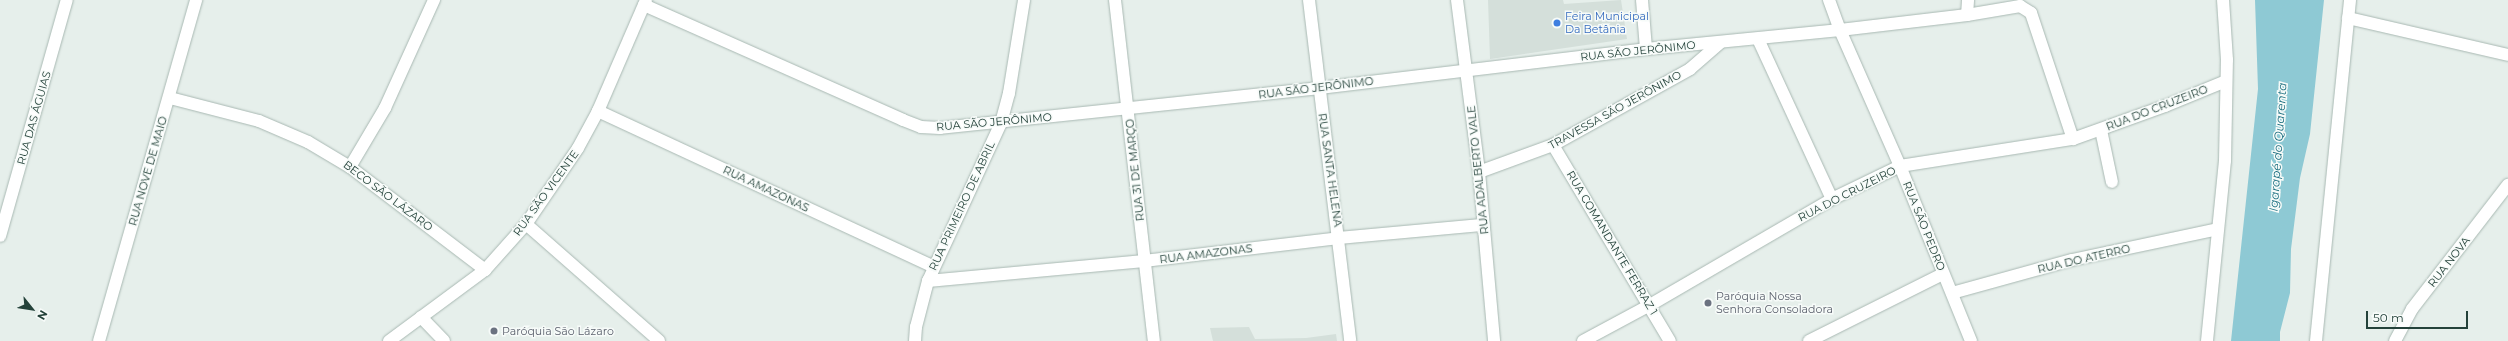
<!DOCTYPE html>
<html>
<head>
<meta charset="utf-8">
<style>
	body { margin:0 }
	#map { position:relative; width:2508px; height:341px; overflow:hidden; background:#e6efeb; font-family:Montserrat,sans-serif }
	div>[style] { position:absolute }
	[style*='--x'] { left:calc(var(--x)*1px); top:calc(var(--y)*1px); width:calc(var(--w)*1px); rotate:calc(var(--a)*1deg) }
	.built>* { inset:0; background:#d4dfda }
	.water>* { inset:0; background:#8ec9d4 }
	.roads { filter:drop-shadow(0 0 1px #a8b8b2) drop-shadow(0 0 1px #a8b8b2) }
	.minor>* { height:12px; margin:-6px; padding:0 6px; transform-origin:6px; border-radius:6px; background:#fff }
	.dots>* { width:11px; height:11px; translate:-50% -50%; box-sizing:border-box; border:2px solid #f7fbf9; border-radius:50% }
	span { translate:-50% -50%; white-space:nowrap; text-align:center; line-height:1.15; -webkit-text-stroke:3px #f7fbf9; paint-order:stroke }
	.shop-label { font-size:11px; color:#366cbe }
	.left { translate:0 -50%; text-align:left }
	.street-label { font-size:11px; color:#24423a }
	.worship-label { font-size:11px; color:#5b616d }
	.water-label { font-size:12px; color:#1c6f80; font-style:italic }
	.north { position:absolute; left:12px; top:289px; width:40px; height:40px; -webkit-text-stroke:3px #f7fbf9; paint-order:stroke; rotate:120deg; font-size:11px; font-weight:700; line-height:16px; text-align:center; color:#24423a }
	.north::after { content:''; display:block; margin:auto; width:14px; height:18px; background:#24423a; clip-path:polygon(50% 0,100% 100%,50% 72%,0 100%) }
	.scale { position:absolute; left:2366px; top:311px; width:102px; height:18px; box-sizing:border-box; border:2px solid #24423a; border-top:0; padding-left:5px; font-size:12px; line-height:14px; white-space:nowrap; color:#24423a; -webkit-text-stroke:3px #f7fbf9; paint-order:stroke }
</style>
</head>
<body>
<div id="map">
	<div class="built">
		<i style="clip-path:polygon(1488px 0,1563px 0,1564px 4px,1621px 0,1627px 39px,1490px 59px)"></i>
		<i style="clip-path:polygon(1249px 327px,1255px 339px,1306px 338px,1336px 334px,1337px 341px,1213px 341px,1210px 328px)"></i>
	</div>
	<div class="water">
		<i style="clip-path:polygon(2255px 0,2324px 0,2310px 134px,2300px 178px,2291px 249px,2290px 293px,2280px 332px,2280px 341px,2231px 341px,2258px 89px)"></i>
	</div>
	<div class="roads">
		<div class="minor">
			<i style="--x:1115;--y:0;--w:343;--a:83.5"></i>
			<i style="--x:1309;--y:0;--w:343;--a:83.1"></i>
			<i style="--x:1457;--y:0;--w:173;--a:82.7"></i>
			<i style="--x:1479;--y:172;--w:170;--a:84.9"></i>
			<i style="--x:1642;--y:0;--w:49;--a:85.3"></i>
			<i style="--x:1829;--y:0;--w:32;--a:70"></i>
			<i style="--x:1840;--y:30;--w:149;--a:66.2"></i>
			<i style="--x:1900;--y:166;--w:189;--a:67.9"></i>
			<i style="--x:644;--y:5;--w:283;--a:23.9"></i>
			<i style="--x:903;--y:120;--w:19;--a:21"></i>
			<i style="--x:921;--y:127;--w:19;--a:3"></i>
			<i style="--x:940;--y:128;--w:381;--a:-6"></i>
			<i style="--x:1319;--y:88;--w:329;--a:-6.8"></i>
			<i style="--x:1646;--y:49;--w:195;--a:-5.6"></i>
			<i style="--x:1840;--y:30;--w:128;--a:-6.7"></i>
			<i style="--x:1967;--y:15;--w:54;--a:-9.6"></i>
			<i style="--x:2020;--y:6;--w:13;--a:32"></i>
			<i style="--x:2031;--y:13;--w:133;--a:71.6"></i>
			<i style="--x:1967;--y:15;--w:15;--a:-86"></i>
			<i style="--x:2348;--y:18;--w:164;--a:13"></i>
			<i style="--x:1758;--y:39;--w:176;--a:65.2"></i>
			<i style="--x:170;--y:98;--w:92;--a:14.5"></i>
			<i style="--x:259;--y:121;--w:53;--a:23.2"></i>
			<i style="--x:308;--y:142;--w:49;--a:30.8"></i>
			<i style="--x:350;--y:167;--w:170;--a:37.3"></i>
			<i style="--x:598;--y:111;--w:370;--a:24.9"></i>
			<i style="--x:2101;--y:130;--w:53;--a:78.1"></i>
			<i style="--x:1553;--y:145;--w:228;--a:59.2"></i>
			<i style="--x:350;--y:167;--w:69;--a:-59.3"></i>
			<i style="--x:385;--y:108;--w:119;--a:-65.6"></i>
			<i style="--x:1479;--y:172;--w:79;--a:-20"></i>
			<i style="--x:1553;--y:145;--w:157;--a:-29"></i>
			<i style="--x:1690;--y:69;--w:40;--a:-41"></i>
			<i style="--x:526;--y:224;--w:177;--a:41.3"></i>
			<i style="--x:0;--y:236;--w:245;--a:-74.2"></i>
			<i style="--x:928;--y:281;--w:217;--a:-5.3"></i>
			<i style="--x:1144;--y:261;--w:196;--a:-6.7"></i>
			<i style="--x:1339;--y:238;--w:145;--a:-5.2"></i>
			<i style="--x:1952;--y:293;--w:124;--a:-15.4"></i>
			<i style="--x:2072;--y:260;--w:149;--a:-12"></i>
			<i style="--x:421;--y:317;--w:33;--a:46"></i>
			<i style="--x:99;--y:341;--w:355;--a:-74.1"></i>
			<i style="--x:389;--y:341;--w:119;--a:-36.5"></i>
			<i style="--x:485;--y:270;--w:62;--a:-48.3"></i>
			<i style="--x:526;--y:224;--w:92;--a:-55.6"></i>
			<i style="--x:578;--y:148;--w:42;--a:-61.6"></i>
			<i style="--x:598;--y:111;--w:121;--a:-66.6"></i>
			<i style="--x:915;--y:341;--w:14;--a:-86"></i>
			<i style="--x:916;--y:327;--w:48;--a:-75.4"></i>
			<i style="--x:928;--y:281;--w:174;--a:-65.2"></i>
			<i style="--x:1001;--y:123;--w:31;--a:-75"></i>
			<i style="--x:1009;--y:93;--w:94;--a:-80.8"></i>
			<i style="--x:1583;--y:341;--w:76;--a:-28.2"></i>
			<i style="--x:1650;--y:305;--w:211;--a:-30.2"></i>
			<i style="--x:1832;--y:199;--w:76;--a:-25.9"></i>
			<i style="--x:1900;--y:166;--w:175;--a:-8.9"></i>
			<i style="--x:2073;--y:139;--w:98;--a:-19.7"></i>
			<i style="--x:2165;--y:106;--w:66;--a:-22.3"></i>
			<i style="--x:1809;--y:341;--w:150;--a:-26.6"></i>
			<i style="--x:2207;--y:341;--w:181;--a:-84.3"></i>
			<i style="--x:2225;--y:161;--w:101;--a:-88.9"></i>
			<i style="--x:2227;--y:60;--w:60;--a:-93.8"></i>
			<i style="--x:2316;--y:341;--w:343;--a:-84.3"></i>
			<i style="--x:2395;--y:341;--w:36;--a:-62"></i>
			<i style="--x:2412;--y:309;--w:157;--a:-52.3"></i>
		</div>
	</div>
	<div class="dots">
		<i style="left:1557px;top:23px;background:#3f7fe0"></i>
		<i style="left:1708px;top:303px;background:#6b7280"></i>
		<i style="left:494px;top:331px;background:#6b7280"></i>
	</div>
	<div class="shop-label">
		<span class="left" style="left:1565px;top:23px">Feira Municipal<br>Da Betânia</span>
	</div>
	<div class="street-label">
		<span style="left:1638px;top:51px;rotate:-6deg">RUA SÃO JERÔNIMO</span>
		<span style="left:1316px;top:88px;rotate:-7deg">RUA SÃO JERÔNIMO</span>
		<span style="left:2157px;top:108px;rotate:-21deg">RUA DO CRUZEIRO</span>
		<span style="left:1615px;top:110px;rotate:-29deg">TRAVESSA SÃO JERÔNIMO</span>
		<span style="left:34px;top:118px;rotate:-74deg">RUA DAS ÁGUIAS</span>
		<span style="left:994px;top:122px;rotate:-5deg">RUA SÃO JERÔNIMO</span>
		<span style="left:1135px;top:170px;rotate:-96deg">RUA 31 DE MARÇO</span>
		<span style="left:1330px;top:170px;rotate:82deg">RUA SANTA HELENA</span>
		<span style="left:1478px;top:170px;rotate:-96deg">RUA ADALBERTO VALE</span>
		<span style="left:148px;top:171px;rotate:-74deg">RUA NOVE DE MAIO</span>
		<span style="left:766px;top:189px;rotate:25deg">RUA AMAZONAS</span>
		<span style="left:546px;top:193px;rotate:-54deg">RUA SÃO VICENTE</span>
		<span style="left:1847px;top:194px;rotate:-27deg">RUA DO CRUZEIRO</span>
		<span style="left:388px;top:196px;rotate:37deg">BECO SÃO LÁZARO</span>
		<span style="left:962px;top:206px;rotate:-65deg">RUA PRIMEIRO DE ABRIL</span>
		<span style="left:1924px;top:226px;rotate:68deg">RUA SÃO PEDRO</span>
		<span style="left:1612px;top:243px;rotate:59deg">RUA COMANDANTE FERRAZ 1</span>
		<span style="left:1206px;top:254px;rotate:-7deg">RUA AMAZONAS</span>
		<span style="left:2084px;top:259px;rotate:-13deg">RUA DO ATERRO</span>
		<span style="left:2449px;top:262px;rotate:-52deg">RUA NOVA</span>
	</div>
	<div class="worship-label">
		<span class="left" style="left:1716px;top:303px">Paróquia Nossa<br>Senhora Consoladora</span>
		<span class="left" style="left:502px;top:331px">Paróquia São Lázaro</span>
	</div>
	<div class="water-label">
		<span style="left:2278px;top:147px;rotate:-86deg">Igarapé do Quarenta</span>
	</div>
	<div class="north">N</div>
	<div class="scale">50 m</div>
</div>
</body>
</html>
